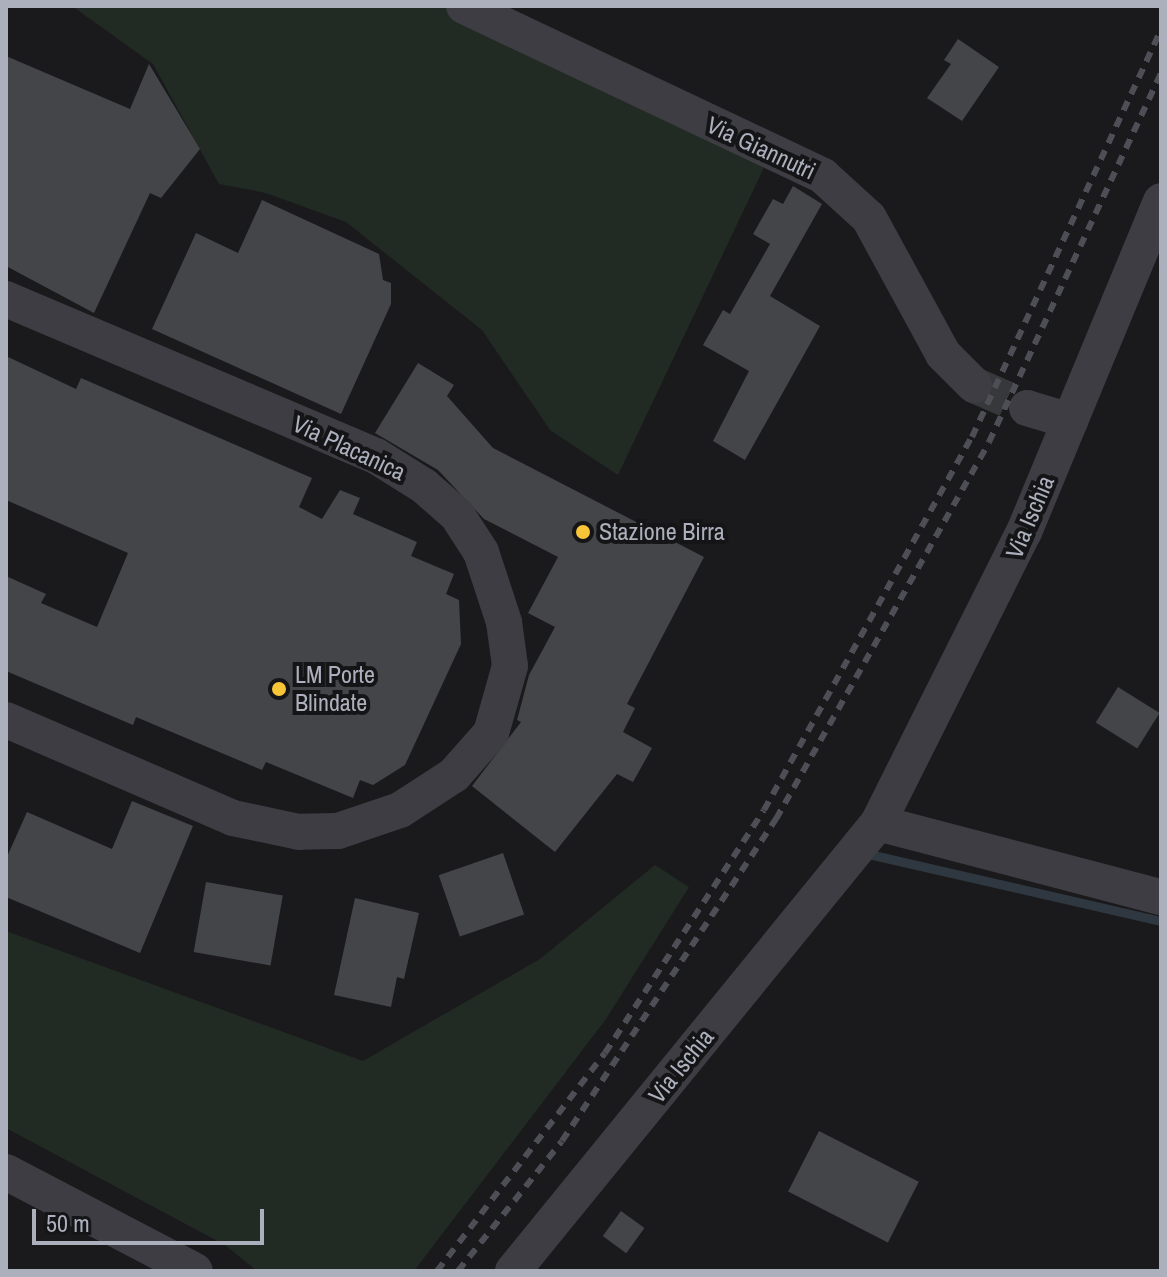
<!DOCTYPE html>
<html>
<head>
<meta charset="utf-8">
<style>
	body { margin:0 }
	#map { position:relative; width:1167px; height:1277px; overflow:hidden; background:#1a1a1c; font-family:"Archivo Narrow",sans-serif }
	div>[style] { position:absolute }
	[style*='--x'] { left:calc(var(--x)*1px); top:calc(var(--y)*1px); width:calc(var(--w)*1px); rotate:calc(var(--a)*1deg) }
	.green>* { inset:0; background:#212b23 }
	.stream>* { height:9px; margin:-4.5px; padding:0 4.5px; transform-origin:4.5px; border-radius:4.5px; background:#2f3841 }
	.building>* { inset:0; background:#444549; transform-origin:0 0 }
	.street-tunnel>* { height:36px; margin-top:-18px; transform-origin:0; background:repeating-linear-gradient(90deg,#37383c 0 36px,transparent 0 54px) }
	.street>* { height:36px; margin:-18px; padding:0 18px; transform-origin:18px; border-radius:18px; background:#3d3d43 }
	.rail>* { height:6px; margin-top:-3px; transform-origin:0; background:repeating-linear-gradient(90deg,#4e4f56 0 10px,transparent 0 18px) }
	.dots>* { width:22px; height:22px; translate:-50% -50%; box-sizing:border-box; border:4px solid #151517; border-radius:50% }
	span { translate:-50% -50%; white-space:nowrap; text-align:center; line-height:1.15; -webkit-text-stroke:8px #151517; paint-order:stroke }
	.street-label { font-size:24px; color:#acb0bc }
	.poi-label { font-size:24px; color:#acb0bc }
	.left { translate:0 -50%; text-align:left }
	.frame { position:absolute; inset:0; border:8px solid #acb0bc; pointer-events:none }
	.scale { position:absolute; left:32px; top:1209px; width:232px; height:36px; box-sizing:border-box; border:4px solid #acb0bc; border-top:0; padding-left:10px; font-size:24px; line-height:28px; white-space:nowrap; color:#acb0bc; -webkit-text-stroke:6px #151517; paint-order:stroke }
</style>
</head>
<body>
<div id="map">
	<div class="green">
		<i style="clip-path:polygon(72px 6px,488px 6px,768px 159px,618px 475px,550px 430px,482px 330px,346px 222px,266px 193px,219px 184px,153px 64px)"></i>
		<i style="clip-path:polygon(655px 865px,689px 887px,606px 1019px,414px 1271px,257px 1271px,225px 1245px,6px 1128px,6px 931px,363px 1061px,540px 959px)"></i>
	</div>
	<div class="stream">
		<i style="--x:864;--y:853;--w:305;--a:12.9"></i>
	</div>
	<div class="building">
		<i style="clip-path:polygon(958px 39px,999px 67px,962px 121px,927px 98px,951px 64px,944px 60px)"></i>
		<i style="clip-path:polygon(6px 56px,130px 109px,149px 64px,200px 149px,161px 198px,150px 193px,94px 313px,6px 266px)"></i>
		<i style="clip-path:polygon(793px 186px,822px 204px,770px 296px,820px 326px,745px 460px,713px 441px,749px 371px,703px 345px,723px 310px,730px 314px,770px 244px,753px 234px,773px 199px,783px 204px)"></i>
		<i style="clip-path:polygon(262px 200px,379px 254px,383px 280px,391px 283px,391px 304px,341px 414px,152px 329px,196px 233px,238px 253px)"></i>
		<i style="clip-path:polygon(6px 356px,76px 389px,81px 378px,312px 478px,299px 507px,322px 519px,340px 490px,360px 498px,353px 514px,417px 542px,411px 556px,454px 574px,446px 594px,459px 600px,461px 644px,405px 765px,373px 785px,360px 780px,353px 798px,266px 762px,262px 770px,136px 717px,133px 725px,6px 671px,6px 576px,46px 594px,41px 603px,97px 627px,128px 553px,6px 500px)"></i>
		<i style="clip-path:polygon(418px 363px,454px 385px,447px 396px,493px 448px,704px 557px,627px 704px,635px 708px,623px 732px,652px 748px,633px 782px,617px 774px,555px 852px,472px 786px,521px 722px,517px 720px,529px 675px,555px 627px,528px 613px,558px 557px,484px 519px,438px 470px,375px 433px)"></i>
		<i style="left:1118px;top:687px;width:49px;height:42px;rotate:32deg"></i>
		<i style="clip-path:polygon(132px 801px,193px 826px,140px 953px,6px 897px,6px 859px,27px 812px,112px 849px)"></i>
		<i style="left:503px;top:853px;width:65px;height:68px;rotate:71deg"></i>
		<i style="left:206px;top:882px;width:78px;height:71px;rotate:10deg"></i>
		<i style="clip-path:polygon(355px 898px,419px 913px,404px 979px,397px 977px,391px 1007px,334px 995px)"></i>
		<i style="left:819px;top:1131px;width:112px;height:68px;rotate:27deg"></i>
		<i style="left:621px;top:1211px;width:29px;height:31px;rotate:36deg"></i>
	</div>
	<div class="street-tunnel">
		<i style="--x:974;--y:385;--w:58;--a:23.5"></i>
	</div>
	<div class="street">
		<i style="--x:464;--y:6;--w:397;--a:25.3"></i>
		<i style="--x:823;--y:176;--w:62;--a:42.4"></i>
		<i style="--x:869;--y:218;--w:155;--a:61.4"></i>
		<i style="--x:943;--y:354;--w:44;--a:45"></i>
		<i style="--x:6;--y:299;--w:402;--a:23"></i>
		<i style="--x:376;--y:456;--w:57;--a:32"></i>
		<i style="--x:424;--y:486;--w:44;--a:41.3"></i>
		<i style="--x:457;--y:515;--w:44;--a:57"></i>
		<i style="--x:481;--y:552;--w:74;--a:71.8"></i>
		<i style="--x:504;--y:622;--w:44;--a:82.2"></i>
		<i style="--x:510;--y:666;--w:70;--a:105.8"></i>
		<i style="--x:491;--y:733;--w:56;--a:131.4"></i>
		<i style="--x:454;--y:775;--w:64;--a:147.1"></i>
		<i style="--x:400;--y:810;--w:65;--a:161.3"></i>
		<i style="--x:338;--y:831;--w:39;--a:179"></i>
		<i style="--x:299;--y:832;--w:67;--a:-168"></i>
		<i style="--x:233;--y:818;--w:247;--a:-156.6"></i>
		<i style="--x:1027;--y:408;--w:45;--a:16.8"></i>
		<i style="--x:878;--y:823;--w:293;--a:14.7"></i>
		<i style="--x:6;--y:1172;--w:213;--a:27.6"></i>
		<i style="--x:513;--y:1271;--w:578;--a:-50.83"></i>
		<i style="--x:878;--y:823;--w:326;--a:-63.4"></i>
		<i style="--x:1024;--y:532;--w:358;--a:-67.5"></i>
	</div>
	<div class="rail">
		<i style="--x:437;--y:1271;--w:275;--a:-52.4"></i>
		<i style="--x:605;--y:1053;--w:290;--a:-56.8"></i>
		<i style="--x:764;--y:810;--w:427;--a:-60.9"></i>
		<i style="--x:972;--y:437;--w:450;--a:-65.1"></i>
		<i style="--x:458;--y:1271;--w:166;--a:-51.3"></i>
		<i style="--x:562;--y:1141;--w:387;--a:-56.4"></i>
		<i style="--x:776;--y:819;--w:433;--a:-60.5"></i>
		<i style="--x:989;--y:442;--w:407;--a:-65"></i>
	</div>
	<div class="dots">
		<i style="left:583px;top:532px;background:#f7c537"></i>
		<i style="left:279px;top:689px;background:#f7c537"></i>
	</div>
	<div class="street-label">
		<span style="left:761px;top:148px;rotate:25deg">Via Giannutri</span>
		<span style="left:349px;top:448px;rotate:25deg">Via Placanica</span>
		<span style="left:1030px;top:517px;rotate:-67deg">Via Ischia</span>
		<span style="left:681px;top:1066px;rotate:-51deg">Via Ischia</span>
	</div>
	<div class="poi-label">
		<span class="left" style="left:599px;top:532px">Stazione Birra</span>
		<span class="left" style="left:295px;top:689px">LM Porte<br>Blindate</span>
	</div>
	<div class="frame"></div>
	<div class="scale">50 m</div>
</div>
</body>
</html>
